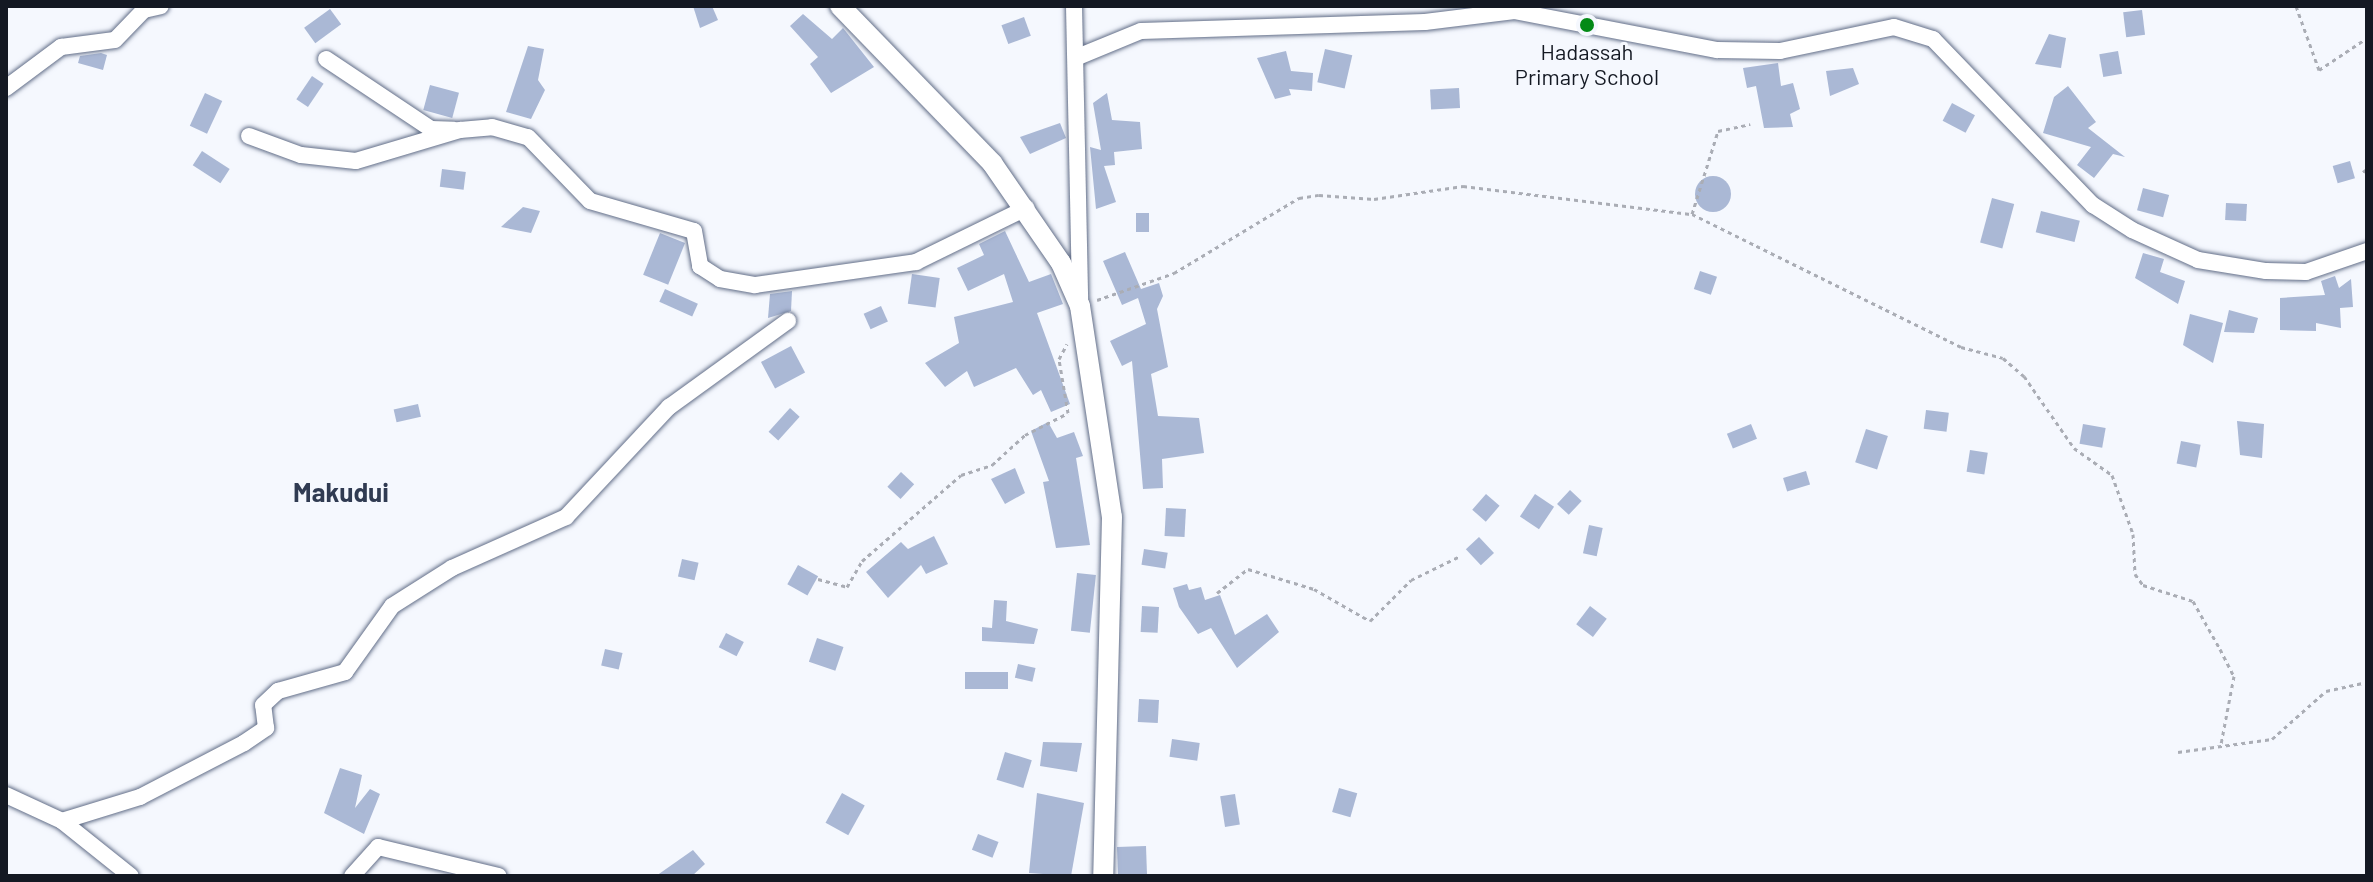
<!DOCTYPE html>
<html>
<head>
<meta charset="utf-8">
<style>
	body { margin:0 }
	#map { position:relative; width:2373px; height:882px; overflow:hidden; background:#f5f8fe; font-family:Barlow,sans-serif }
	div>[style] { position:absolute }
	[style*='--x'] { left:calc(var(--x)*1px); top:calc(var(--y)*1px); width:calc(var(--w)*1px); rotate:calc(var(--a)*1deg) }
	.building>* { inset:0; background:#aab8d5; transform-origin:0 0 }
	.round { border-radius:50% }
	.path>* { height:3px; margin-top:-1.5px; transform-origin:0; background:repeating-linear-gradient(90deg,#aaadb5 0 4px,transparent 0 8px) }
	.roads { filter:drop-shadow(0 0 2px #626e88) drop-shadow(0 0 2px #626e88) }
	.minor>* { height:16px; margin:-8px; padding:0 8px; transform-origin:8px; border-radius:8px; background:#fff }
	.tertiary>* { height:20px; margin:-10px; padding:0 10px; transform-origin:10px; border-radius:10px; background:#fff }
	.dots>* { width:22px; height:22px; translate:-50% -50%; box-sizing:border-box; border:4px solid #f5f8fe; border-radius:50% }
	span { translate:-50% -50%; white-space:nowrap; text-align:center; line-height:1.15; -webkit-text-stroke:6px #f5f8fe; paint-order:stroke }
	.poi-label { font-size:22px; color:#141923 }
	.quarter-label { font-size:26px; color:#303b52; font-weight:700 }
	.frame { position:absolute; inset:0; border:8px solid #141923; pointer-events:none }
</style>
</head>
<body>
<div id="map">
	<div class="building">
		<i style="clip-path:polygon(693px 6px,712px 6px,718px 20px,700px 28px)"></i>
		<i style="left:330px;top:9px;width:19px;height:32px;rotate:54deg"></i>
		<i style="left:2142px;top:10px;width:25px;height:19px;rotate:83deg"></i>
		<i style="clip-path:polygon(803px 14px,832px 39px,843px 28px,874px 67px,831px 93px,810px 64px,818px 57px,790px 26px)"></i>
		<i style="left:1024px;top:17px;width:20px;height:24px;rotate:70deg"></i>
		<i style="clip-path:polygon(2049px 34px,2066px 38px,2061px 68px,2035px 64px)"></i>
		<i style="clip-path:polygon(528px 46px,544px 49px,538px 80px,545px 90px,531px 119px,506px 112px)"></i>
		<i style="left:1325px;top:49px;width:28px;height:34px;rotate:13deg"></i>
		<i style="clip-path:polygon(1286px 51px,1291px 71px,1313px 73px,1312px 91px,1289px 89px,1291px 95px,1275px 99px,1257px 58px)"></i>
		<i style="left:2118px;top:51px;width:23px;height:19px;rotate:80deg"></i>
		<i style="clip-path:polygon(101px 53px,107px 55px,103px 70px,78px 63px,80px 56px)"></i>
		<i style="clip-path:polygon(1778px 63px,1781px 86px,1793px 83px,1800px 109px,1790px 114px,1793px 127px,1764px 128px,1756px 86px,1747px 88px,1743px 68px)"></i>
		<i style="clip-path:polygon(1853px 68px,1859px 84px,1830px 96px,1826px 71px)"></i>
		<i style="left:312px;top:76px;width:14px;height:28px;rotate:34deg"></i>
		<i style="left:430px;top:85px;width:30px;height:26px;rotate:15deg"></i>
		<i style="clip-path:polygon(2068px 86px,2096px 122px,2088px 128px,2125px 157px,2113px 154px,2094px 178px,2077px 165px,2091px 147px,2043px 133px,2054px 97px)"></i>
		<i style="left:1459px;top:88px;width:20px;height:29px;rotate:87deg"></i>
		<i style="left:205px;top:93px;width:19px;height:36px;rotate:25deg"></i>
		<i style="clip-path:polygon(1107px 93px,1112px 120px,1140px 122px,1142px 149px,1114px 152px,1115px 165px,1104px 166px,1116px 202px,1096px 209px,1090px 147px,1101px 150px,1093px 103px)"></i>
		<i style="left:1952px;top:103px;width:26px;height:20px;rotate:28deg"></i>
		<i style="clip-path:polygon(1060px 123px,1066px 138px,1030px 154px,1020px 137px)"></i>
		<i style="left:202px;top:151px;width:33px;height:17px;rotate:33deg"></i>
		<i style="left:2350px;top:161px;width:18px;height:18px;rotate:74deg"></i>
		<i style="left:442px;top:169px;width:24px;height:18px;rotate:7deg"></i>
		<i class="round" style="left:1695px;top:176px;width:36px;height:36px"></i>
		<i style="left:2143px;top:188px;width:27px;height:23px;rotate:15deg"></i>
		<i style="left:1992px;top:198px;width:23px;height:46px;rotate:15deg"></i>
		<i style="left:2226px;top:203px;width:21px;height:17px;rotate:3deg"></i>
		<i style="clip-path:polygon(523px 207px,540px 211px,531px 233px,501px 227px)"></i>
		<i style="left:2041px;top:211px;width:40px;height:22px;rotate:14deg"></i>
		<i style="left:1136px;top:213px;width:13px;height:19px"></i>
		<i style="clip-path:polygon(1005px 231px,1029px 282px,1051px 274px,1063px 304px,1037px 313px,1070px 404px,1051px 412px,1041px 390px,1033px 395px,1016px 368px,974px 387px,967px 371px,945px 387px,925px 363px,959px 343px,954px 317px,1013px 302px,1004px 274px,968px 291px,957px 268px,984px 255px,979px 244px)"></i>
		<i style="left:660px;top:233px;width:27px;height:45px;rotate:22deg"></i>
		<i style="clip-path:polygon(1125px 252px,1141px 289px,1159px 283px,1163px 296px,1157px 309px,1168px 367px,1151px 374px,1158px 416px,1199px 418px,1204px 453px,1162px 459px,1163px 488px,1143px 489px,1132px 361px,1122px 366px,1110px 341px,1146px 324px,1138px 298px,1122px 305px,1103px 261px)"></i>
		<i style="clip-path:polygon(2143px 253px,2164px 259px,2160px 272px,2185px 281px,2178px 304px,2135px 278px)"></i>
		<i style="left:1700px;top:271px;width:18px;height:19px;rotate:19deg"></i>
		<i style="left:912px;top:274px;width:28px;height:30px;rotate:8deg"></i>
		<i style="clip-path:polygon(2335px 276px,2339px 288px,2351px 279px,2353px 307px,2340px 308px,2341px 328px,2316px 323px,2316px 331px,2280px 330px,2280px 298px,2325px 295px,2321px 281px)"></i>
		<i style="left:665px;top:289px;width:36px;height:14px;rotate:24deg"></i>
		<i style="clip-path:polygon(792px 291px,791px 311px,768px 318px,770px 294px)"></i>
		<i style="left:881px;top:306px;width:17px;height:19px;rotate:66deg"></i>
		<i style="clip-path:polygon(2229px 310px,2258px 318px,2254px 333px,2224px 332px)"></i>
		<i style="clip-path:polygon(2190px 314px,2223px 323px,2213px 363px,2183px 345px)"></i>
		<i style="left:791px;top:346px;width:30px;height:34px;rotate:62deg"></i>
		<i style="left:418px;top:404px;width:13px;height:25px;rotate:77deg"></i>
		<i style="left:790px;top:408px;width:13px;height:32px;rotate:42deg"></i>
		<i style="left:1926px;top:410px;width:23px;height:19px;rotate:7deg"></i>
		<i style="clip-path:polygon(2237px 421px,2264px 424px,2262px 458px,2240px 455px)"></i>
		<i style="clip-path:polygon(1048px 422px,1057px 438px,1074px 432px,1083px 456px,1076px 458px,1090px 545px,1056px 548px,1043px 482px,1049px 481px,1031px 431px)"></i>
		<i style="left:1751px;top:424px;width:16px;height:26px;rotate:68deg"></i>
		<i style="left:2083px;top:424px;width:23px;height:20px;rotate:10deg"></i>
		<i style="left:1866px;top:429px;width:23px;height:35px;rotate:18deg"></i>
		<i style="left:2181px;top:441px;width:20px;height:23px;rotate:11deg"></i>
		<i style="left:1970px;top:450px;width:18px;height:22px;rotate:9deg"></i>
		<i style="clip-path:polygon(1015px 468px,1025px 493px,1005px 504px,991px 479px)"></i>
		<i style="left:1806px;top:471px;width:14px;height:24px;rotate:73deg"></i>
		<i style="left:901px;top:472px;width:18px;height:20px;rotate:43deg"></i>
		<i style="left:1570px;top:490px;width:16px;height:19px;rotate:43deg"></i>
		<i style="left:1486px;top:494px;width:18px;height:21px;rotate:41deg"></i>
		<i style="left:1535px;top:494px;width:23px;height:27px;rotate:34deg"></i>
		<i style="left:1166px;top:508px;width:20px;height:28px;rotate:3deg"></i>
		<i style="left:1589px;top:525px;width:14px;height:29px;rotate:12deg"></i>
		<i style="clip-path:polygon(934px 536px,948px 564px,926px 574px,921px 565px,888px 598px,866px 572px,901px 542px,908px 549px)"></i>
		<i style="left:1479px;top:537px;width:22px;height:18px;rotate:47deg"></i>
		<i style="left:1144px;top:549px;width:24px;height:16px;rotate:9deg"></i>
		<i style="left:682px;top:559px;width:17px;height:18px;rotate:13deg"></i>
		<i style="left:798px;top:565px;width:23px;height:22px;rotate:29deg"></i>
		<i style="left:1077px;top:573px;width:19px;height:58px;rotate:6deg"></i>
		<i style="clip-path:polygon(1187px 584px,1189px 590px,1201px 587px,1205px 600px,1220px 595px,1235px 635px,1267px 614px,1279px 632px,1237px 668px,1211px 628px,1198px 634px,1179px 607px,1173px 588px)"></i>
		<i style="clip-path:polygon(994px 600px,1007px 601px,1006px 621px,1038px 629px,1034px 644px,982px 641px,982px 627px,992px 628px)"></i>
		<i style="left:1142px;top:606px;width:17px;height:26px;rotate:3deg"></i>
		<i style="left:1590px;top:606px;width:21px;height:23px;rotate:37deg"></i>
		<i style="left:726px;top:633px;width:20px;height:16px;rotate:27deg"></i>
		<i style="left:817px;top:638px;width:28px;height:25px;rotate:19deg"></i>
		<i style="left:605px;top:649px;width:18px;height:17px;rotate:13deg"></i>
		<i style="left:1018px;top:664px;width:18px;height:14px;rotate:13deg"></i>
		<i style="left:965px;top:672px;width:43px;height:17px"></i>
		<i style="left:1139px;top:699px;width:20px;height:23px;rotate:3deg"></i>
		<i style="left:1172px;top:739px;width:28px;height:18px;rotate:8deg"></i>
		<i style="clip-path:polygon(1043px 742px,1082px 743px,1077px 772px,1040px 766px)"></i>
		<i style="left:1005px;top:752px;width:28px;height:29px;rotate:17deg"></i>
		<i style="clip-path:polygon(340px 768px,362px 775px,355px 808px,370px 789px,380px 794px,364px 834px,324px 813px)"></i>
		<i style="left:1339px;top:788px;width:19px;height:25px;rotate:16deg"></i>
		<i style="left:842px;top:793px;width:26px;height:34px;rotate:29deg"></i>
		<i style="clip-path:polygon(1037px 793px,1084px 803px,1071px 876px,1029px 873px)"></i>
		<i style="left:1235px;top:794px;width:31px;height:15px;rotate:81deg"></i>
		<i style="left:978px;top:834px;width:22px;height:17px;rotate:21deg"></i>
		<i style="left:1146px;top:846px;width:30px;height:29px;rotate:88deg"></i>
		<i style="clip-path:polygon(693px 850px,705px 864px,692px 876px,656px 876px)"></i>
	</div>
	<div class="path">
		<i style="--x:2296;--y:6;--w:68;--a:70.2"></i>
		<i style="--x:2319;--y:70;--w:58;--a:-33.7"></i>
		<i style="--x:2363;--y:172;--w:5;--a:-37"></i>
		<i style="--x:1692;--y:214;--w:87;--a:-72.6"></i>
		<i style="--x:1718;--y:131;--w:33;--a:-12"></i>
		<i style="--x:1097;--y:300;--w:82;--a:-19.3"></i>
		<i style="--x:1174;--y:273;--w:146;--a:-31"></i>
		<i style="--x:1299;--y:198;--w:20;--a:-9"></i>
		<i style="--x:1319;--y:195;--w:55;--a:4.2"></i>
		<i style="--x:1374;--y:199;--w:90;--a:-8.3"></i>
		<i style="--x:1463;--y:186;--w:231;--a:7"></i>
		<i style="--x:1692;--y:214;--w:300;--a:26.3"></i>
		<i style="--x:1961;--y:347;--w:43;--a:14.7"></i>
		<i style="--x:2003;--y:358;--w:28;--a:41"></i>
		<i style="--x:2024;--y:376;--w:88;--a:55.2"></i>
		<i style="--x:2074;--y:448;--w:47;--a:35.4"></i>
		<i style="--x:2112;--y:475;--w:63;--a:70.4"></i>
		<i style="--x:2133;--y:534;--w:40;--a:87.1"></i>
		<i style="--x:2135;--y:574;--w:14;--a:54"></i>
		<i style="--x:2143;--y:585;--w:52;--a:17.7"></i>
		<i style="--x:2193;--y:601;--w:55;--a:60.6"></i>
		<i style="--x:2220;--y:649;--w:30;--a:63"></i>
		<i style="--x:2234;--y:676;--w:69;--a:100.8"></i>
		<i style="--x:818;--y:579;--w:30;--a:15"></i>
		<i style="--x:847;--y:587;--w:30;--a:-60"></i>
		<i style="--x:862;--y:561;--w:131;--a:-41"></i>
		<i style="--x:961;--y:475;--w:33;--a:-18"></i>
		<i style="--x:992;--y:465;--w:45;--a:-42.3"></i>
		<i style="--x:1025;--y:435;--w:48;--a:-27.1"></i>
		<i style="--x:1068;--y:413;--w:55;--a:-99.5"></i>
		<i style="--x:1059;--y:359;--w:17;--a:-62"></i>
		<i style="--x:1217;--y:593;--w:39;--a:-38"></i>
		<i style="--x:1248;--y:569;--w:69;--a:16.9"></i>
		<i style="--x:1314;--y:589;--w:64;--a:29.7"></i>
		<i style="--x:1370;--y:621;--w:58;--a:-45"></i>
		<i style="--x:1411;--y:580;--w:55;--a:-26.1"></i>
		<i style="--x:2178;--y:752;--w:95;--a:-7.9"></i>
		<i style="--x:2272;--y:739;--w:72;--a:-41.6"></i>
		<i style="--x:2326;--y:691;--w:42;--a:-12.4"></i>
	</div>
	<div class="roads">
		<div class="minor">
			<i style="--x:1074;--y:6;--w:298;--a:88.8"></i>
			<i style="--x:1080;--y:56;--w:66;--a:-22.3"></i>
			<i style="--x:1141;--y:31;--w:284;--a:-1.8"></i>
			<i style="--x:1425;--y:22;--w:90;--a:-7"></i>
			<i style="--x:1514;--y:11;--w:207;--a:10.9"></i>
			<i style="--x:1717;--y:50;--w:63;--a:0.9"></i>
			<i style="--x:1780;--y:51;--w:116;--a:-11.9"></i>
			<i style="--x:1894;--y:27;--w:41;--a:17.1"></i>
			<i style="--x:1933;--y:39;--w:231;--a:46.1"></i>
			<i style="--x:2093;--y:205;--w:46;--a:32.7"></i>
			<i style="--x:2132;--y:230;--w:72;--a:24.4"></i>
			<i style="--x:2198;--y:260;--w:69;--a:9.2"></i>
			<i style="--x:2266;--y:271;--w:40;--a:1.4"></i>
			<i style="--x:2306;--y:272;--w:65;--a:-19"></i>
			<i style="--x:326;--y:59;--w:126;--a:33.7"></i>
			<i style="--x:431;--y:129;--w:23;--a:2"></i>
			<i style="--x:6;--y:88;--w:69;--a:-36.7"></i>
			<i style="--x:61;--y:47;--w:54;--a:-7.4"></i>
			<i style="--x:115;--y:40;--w:42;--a:-46"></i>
			<i style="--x:144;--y:10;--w:17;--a:-13"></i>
			<i style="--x:249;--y:136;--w:55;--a:20.1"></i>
			<i style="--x:301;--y:155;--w:55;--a:6.2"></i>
			<i style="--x:356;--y:161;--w:109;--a:-16.6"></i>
			<i style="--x:460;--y:130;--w:32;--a:-5"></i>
			<i style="--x:492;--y:127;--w:37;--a:16"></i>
			<i style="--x:528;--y:137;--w:89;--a:45.9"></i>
			<i style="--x:590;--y:201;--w:108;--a:16.1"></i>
			<i style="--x:694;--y:231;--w:36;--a:80"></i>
			<i style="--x:700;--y:266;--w:24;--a:33"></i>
			<i style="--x:720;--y:279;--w:36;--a:10"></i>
			<i style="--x:755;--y:285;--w:163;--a:-8.1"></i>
			<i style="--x:916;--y:262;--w:123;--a:-26.1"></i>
			<i style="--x:6;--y:795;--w:62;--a:24.9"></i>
			<i style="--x:62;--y:821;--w:82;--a:-17.1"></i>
			<i style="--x:140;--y:797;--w:117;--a:-27.4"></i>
			<i style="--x:244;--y:743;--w:27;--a:-34"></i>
			<i style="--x:266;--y:728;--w:23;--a:-97"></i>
			<i style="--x:263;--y:705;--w:21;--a:-43"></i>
			<i style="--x:278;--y:691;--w:70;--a:-15.8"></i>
			<i style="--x:345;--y:672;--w:81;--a:-54.5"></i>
			<i style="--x:392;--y:606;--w:71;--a:-32.3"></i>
			<i style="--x:452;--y:568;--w:125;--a:-24.1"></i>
			<i style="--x:566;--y:517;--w:151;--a:-46.9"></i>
			<i style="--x:669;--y:407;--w:147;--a:-35.9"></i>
			<i style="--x:62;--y:821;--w:88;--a:38.6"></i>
			<i style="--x:352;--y:876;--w:39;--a:-48"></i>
			<i style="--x:378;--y:847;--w:124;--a:13.5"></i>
		</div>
		<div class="tertiary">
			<i style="--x:840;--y:6;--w:219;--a:45.9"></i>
			<i style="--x:992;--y:163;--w:121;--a:55.4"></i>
			<i style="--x:1061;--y:263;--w:47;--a:66.2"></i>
			<i style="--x:1080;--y:306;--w:213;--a:81.4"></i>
			<i style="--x:1112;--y:517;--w:359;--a:91.4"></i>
		</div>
	</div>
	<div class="dots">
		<i style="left:1587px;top:25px;background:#038a16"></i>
	</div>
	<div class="poi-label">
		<span style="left:1587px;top:64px">Hadassah<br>Primary School</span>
	</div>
	<div class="quarter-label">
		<span style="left:341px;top:492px">Makudui</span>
	</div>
	<div class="frame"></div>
</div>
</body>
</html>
